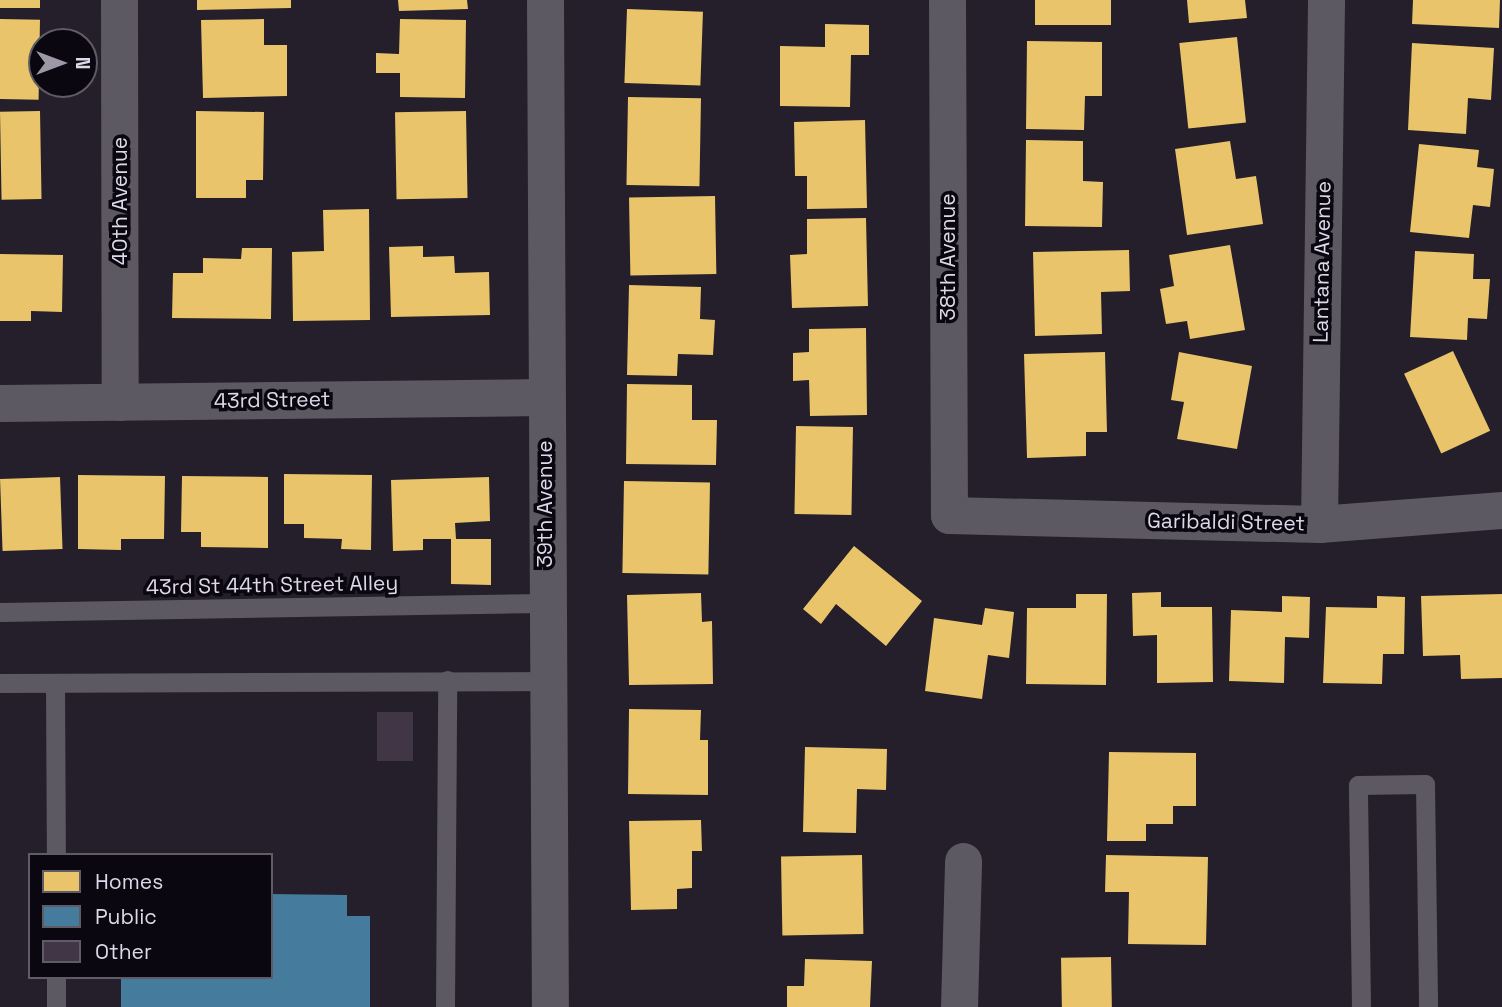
<!DOCTYPE html>
<html>
<head>
<meta charset="utf-8">
<style>
	body { margin:0 }
	#map { position:relative; width:1502px; height:1007px; overflow:hidden; background:#241f2b; font-family:"Space Grotesk",sans-serif }
	div>[style] { position:absolute }
	[style*='--x'] { left:calc(var(--x)*1px); top:calc(var(--y)*1px); width:calc(var(--w)*1px); rotate:calc(var(--a)*1deg) }
	.homes>* { inset:0; background:#e9c46a; transform-origin:0 0 }
	.public>* { inset:0; background:#457b9d }
	.building>* { inset:0; background:#403646; transform-origin:0 0 }
	.lane>* { height:19px; margin:-9.5px; padding:0 9.5px; transform-origin:9.5px; border-radius:9.5px; background:#5d5963 }
	.street>* { height:37px; margin:-18.5px; padding:0 18.5px; transform-origin:18.5px; border-radius:18.5px; background:#5d5963 }
	span { translate:-50% -50%; white-space:nowrap; text-align:center; line-height:1.15; -webkit-text-stroke:7px #0b0711; paint-order:stroke }
	.street-label { font-size:21px; color:#ded8e8 }
	.legend { position:absolute; left:28px; top:853px; width:245px; height:126px; box-sizing:border-box; background:#0b0711; border:2px solid #5f5b67; margin:0; padding:9px 12px; list-style:none; font-size:21px; color:#ded8e8 }
	.legend li { display:flex; align-items:center; gap:14px; height:35px }
	.legend b { width:35px; border:2px solid #5f5b67 }
	.north { position:absolute; left:28px; top:28px; width:70px; height:70px; box-sizing:border-box; background:#0b0711; border:2px solid #5f5b67; border-radius:50%; rotate:90deg; font-size:19px; font-weight:700; line-height:28px; text-align:center; color:#ded8e8 }
	.north::after { content:''; display:block; margin:auto; width:24px; height:32px; background:#9d97a6; clip-path:polygon(50% 0,100% 100%,50% 72%,0 100%) }
</style>
</head>
<body>
<div id="map">
	<div class="homes">
		<i style="left:0;top:0;width:40px;height:8px"></i>
		<i style="clip-path:polygon(197px 0,291px 0,291px 8px,197px 10px)"></i>
		<i style="clip-path:polygon(398px 0,467px 0,468px 9px,399px 11px)"></i>
		<i style="left:1035px;top:0;width:76px;height:25px"></i>
		<i style="clip-path:polygon(1187px 0,1245px 0,1247px 18px,1189px 23px)"></i>
		<i style="clip-path:polygon(1413px 0,1500px 0,1499px 28px,1412px 24px)"></i>
		<i style="left:627px;top:9px;width:76px;height:74px;rotate:2deg"></i>
		<i style="left:0;top:19px;width:40px;height:80px;rotate:1deg"></i>
		<i style="clip-path:polygon(264px 19px,264px 45px,287px 45px,287px 96px,203px 98px,201px 20px)"></i>
		<i style="clip-path:polygon(400px 19px,466px 20px,465px 98px,400px 97px,400px 73px,376px 73px,376px 53px,399px 54px)"></i>
		<i style="clip-path:polygon(825px 24px,869px 25px,869px 55px,851px 55px,850px 107px,780px 106px,780px 46px,825px 47px)"></i>
		<i style="left:1237px;top:37px;width:86px;height:58px;rotate:84deg"></i>
		<i style="clip-path:polygon(1027px 41px,1102px 42px,1102px 96px,1085px 96px,1084px 130px,1026px 129px)"></i>
		<i style="clip-path:polygon(1412px 43px,1494px 48px,1491px 100px,1468px 98px,1466px 134px,1408px 130px)"></i>
		<i style="left:628px;top:97px;width:73px;height:88px;rotate:1deg"></i>
		<i style="left:40px;top:111px;width:88px;height:40px;rotate:89deg"></i>
		<i style="clip-path:polygon(196px 111px,264px 112px,263px 180px,246px 180px,246px 198px,196px 198px)"></i>
		<i style="left:466px;top:111px;width:87px;height:71px;rotate:89deg"></i>
		<i style="clip-path:polygon(865px 120px,867px 208px,807px 209px,807px 176px,795px 176px,794px 122px)"></i>
		<i style="clip-path:polygon(1026px 140px,1083px 141px,1083px 181px,1103px 182px,1102px 227px,1025px 226px)"></i>
		<i style="clip-path:polygon(1230px 141px,1236px 179px,1256px 176px,1263px 224px,1187px 235px,1175px 149px)"></i>
		<i style="clip-path:polygon(1419px 144px,1479px 150px,1477px 167px,1494px 169px,1490px 207px,1473px 205px,1469px 238px,1410px 232px)"></i>
		<i style="left:715px;top:196px;width:78px;height:86px;rotate:89deg"></i>
		<i style="clip-path:polygon(369px 209px,370px 320px,293px 321px,292px 252px,324px 251px,323px 210px)"></i>
		<i style="clip-path:polygon(866px 218px,868px 306px,792px 308px,790px 255px,807px 254px,807px 219px)"></i>
		<i style="clip-path:polygon(1230px 245px,1245px 330px,1190px 339px,1187px 321px,1166px 324px,1160px 289px,1174px 286px,1169px 255px)"></i>
		<i style="clip-path:polygon(423px 246px,423px 257px,454px 256px,455px 273px,489px 272px,490px 315px,391px 317px,389px 247px)"></i>
		<i style="clip-path:polygon(242px 248px,272px 248px,271px 319px,172px 318px,173px 273px,203px 273px,203px 258px,241px 259px)"></i>
		<i style="clip-path:polygon(1129px 250px,1130px 291px,1101px 292px,1102px 334px,1035px 336px,1033px 252px)"></i>
		<i style="clip-path:polygon(1415px 251px,1474px 254px,1473px 279px,1490px 279px,1487px 319px,1468px 318px,1467px 340px,1410px 337px)"></i>
		<i style="clip-path:polygon(0 254px,63px 255px,62px 312px,31px 311px,31px 321px,0 321px)"></i>
		<i style="clip-path:polygon(629px 285px,701px 287px,700px 319px,715px 320px,713px 355px,678px 354px,677px 376px,627px 375px)"></i>
		<i style="clip-path:polygon(866px 328px,867px 415px,810px 416px,809px 380px,793px 381px,793px 353px,809px 352px,809px 329px)"></i>
		<i style="left:1453px;top:351px;width:88px;height:54px;rotate:65deg"></i>
		<i style="clip-path:polygon(1105px 352px,1107px 432px,1086px 432px,1086px 456px,1027px 458px,1024px 354px)"></i>
		<i style="clip-path:polygon(1179px 352px,1252px 366px,1237px 449px,1177px 439px,1184px 402px,1171px 400px)"></i>
		<i style="clip-path:polygon(627px 384px,692px 385px,692px 420px,717px 420px,716px 465px,626px 464px)"></i>
		<i style="left:796px;top:426px;width:57px;height:88px;rotate:1deg"></i>
		<i style="clip-path:polygon(284px 474px,372px 475px,371px 550px,341px 549px,342px 539px,304px 538px,304px 524px,284px 524px)"></i>
		<i style="clip-path:polygon(78px 475px,165px 476px,164px 539px,121px 539px,121px 550px,78px 549px)"></i>
		<i style="clip-path:polygon(182px 476px,268px 477px,268px 548px,201px 547px,201px 532px,181px 532px)"></i>
		<i style="left:60px;top:477px;width:72px;height:60px;rotate:88deg"></i>
		<i style="clip-path:polygon(489px 477px,490px 521px,455px 523px,456px 539px,491px 539px,491px 585px,451px 584px,451px 539px,423px 539px,423px 550px,393px 551px,391px 480px)"></i>
		<i style="left:624px;top:481px;width:86px;height:92px;rotate:1deg"></i>
		<i style="clip-path:polygon(854px 546px,922px 601px,886px 646px,836px 604px,821px 624px,803px 609px)"></i>
		<i style="clip-path:polygon(1161px 592px,1161px 607px,1212px 607px,1213px 682px,1157px 683px,1157px 635px,1133px 636px,1132px 593px)"></i>
		<i style="clip-path:polygon(701px 593px,702px 622px,712px 621px,713px 684px,629px 685px,627px 595px)"></i>
		<i style="clip-path:polygon(1076px 594px,1107px 594px,1106px 685px,1026px 684px,1027px 608px,1076px 608px)"></i>
		<i style="clip-path:polygon(1502px 594px,1502px 678px,1461px 679px,1460px 655px,1423px 656px,1421px 596px)"></i>
		<i style="clip-path:polygon(1282px 596px,1310px 597px,1309px 638px,1285px 637px,1284px 683px,1229px 681px,1231px 610px,1282px 612px)"></i>
		<i style="clip-path:polygon(1377px 596px,1405px 597px,1404px 654px,1383px 654px,1382px 684px,1323px 683px,1326px 607px,1377px 608px)"></i>
		<i style="clip-path:polygon(985px 608px,1014px 612px,1009px 658px,988px 655px,982px 699px,925px 691px,934px 618px,982px 625px)"></i>
		<i style="clip-path:polygon(629px 709px,701px 710px,700px 740px,708px 740px,708px 795px,628px 794px)"></i>
		<i style="clip-path:polygon(805px 747px,887px 749px,886px 790px,857px 789px,856px 833px,803px 832px)"></i>
		<i style="clip-path:polygon(1109px 752px,1196px 753px,1196px 806px,1173px 806px,1173px 824px,1146px 824px,1146px 841px,1107px 841px)"></i>
		<i style="clip-path:polygon(701px 820px,702px 851px,692px 851px,692px 888px,677px 889px,677px 909px,631px 910px,629px 821px)"></i>
		<i style="left:862px;top:855px;width:79px;height:81px;rotate:89deg"></i>
		<i style="clip-path:polygon(1106px 855px,1208px 857px,1206px 945px,1128px 944px,1129px 892px,1105px 892px)"></i>
		<i style="left:1111px;top:957px;width:50px;height:50px;rotate:89deg"></i>
		<i style="clip-path:polygon(805px 959px,872px 961px,870px 1007px,787px 1007px,787px 986px,804px 986px)"></i>
	</div>
	<div class="public">
		<i style="clip-path:polygon(271px 894px,347px 895px,347px 916px,370px 916px,370px 1007px,121px 1007px,121px 977px,271px 977px)"></i>
	</div>
	<div class="building">
		<i style="left:377px;top:712px;width:36px;height:49px"></i>
	</div>
	<div class="lane">
		<i style="--x:0;--y:612;--w:545;--a:-0.95"></i>
		<i style="--x:0;--y:683;--w:547;--a:-0.21"></i>
		<i style="--x:55;--y:683;--w:172;--a:89.7"></i>
		<i style="--x:56;--y:977;--w:30;--a:90"></i>
		<i style="--x:445;--y:1007;--w:327;--a:-89.6"></i>
		<i style="--x:1361;--y:1007;--w:222;--a:-90.8"></i>
		<i style="--x:1358;--y:785;--w:67;--a:-0.9"></i>
		<i style="--x:1425;--y:784;--w:223;--a:89.2"></i>
	</div>
	<div class="street">
		<i style="--x:119;--y:0;--w:402;--a:89.9"></i>
		<i style="--x:545;--y:0;--w:1007;--a:89.72"></i>
		<i style="--x:947;--y:0;--w:515;--a:89.78"></i>
		<i style="--x:949;--y:515;--w:370;--a:1.4"></i>
		<i style="--x:1319;--y:524;--w:184;--a:-4.4"></i>
		<i style="--x:0;--y:403;--w:545;--a:-0.63"></i>
		<i style="--x:1319;--y:524;--w:524;--a:-89.23"></i>
		<i style="--x:959;--y:1007;--w:146;--a:-88.4"></i>
	</div>
	<div class="street-label">
		<span style="left:120px;top:201px;rotate:-90deg">40th Avenue</span>
		<span style="left:948px;top:257px;rotate:-90deg">38th Avenue</span>
		<span style="left:1322px;top:262px;rotate:-89deg">Lantana Avenue</span>
		<span style="left:272px;top:400px;rotate:-1deg">43rd Street</span>
		<span style="left:545px;top:504px;rotate:-90deg">39th Avenue</span>
		<span style="left:1226px;top:522px;rotate:1deg">Garibaldi Street</span>
		<span style="left:272px;top:585px;rotate:-1deg">43rd St 44th Street Alley</span>
	</div>
	<ul class="legend">
	<li><b style="height:19px;background:#e9c46a"></b>Homes</li>
	<li><b style="height:19px;background:#457b9d"></b>Public</li>
	<li><b style="height:19px;background:#403646"></b>Other</li>
	</ul>
	<div class="north">N</div>
</div>
</body>
</html>
